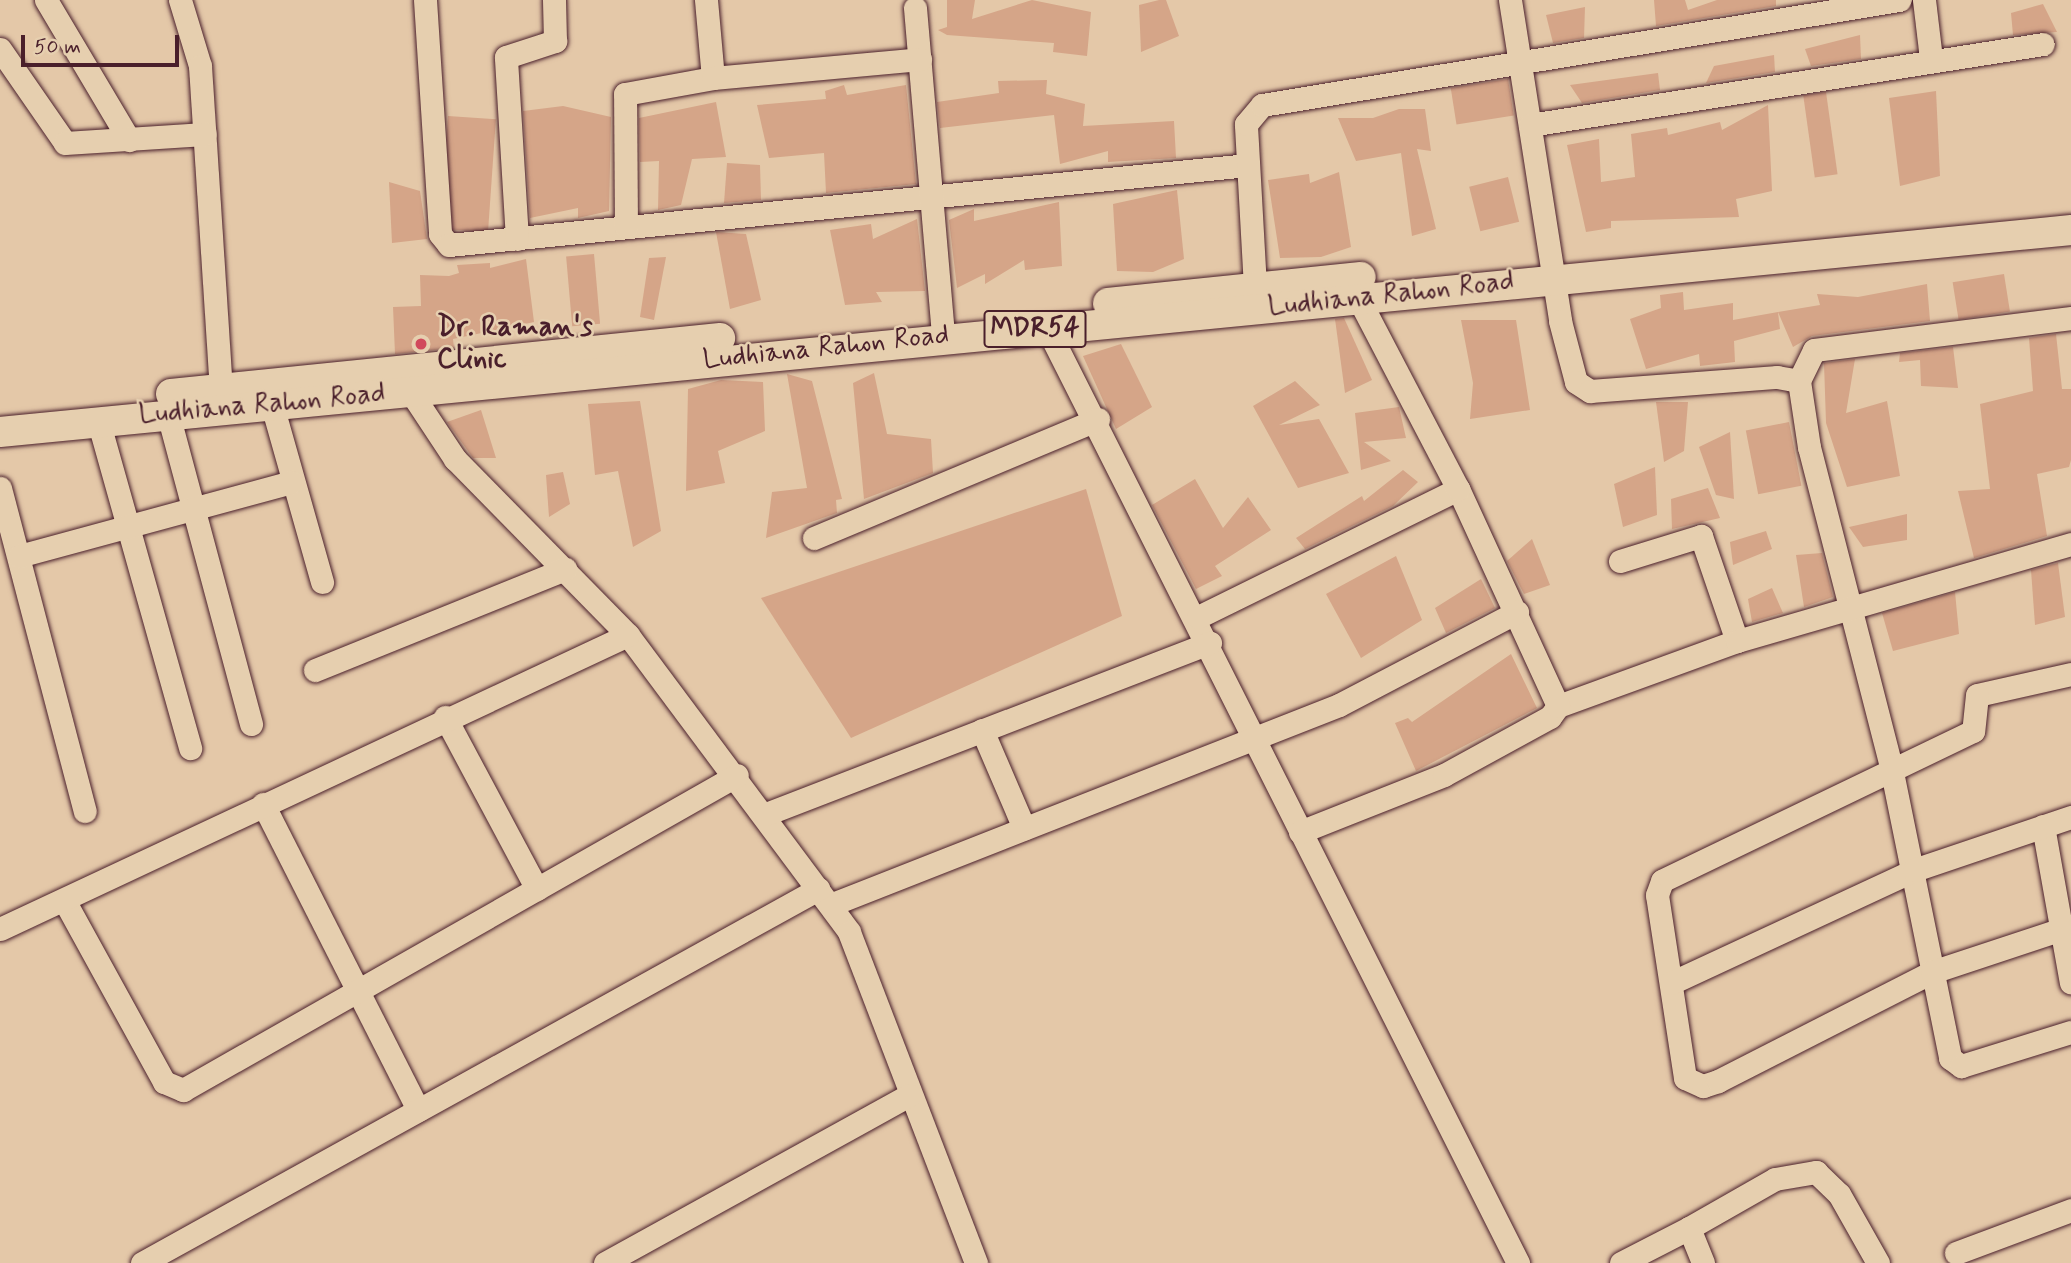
<!DOCTYPE html>
<html>
<head>
<meta charset="utf-8">
<style>
	body { margin:0 }
	#map { position:relative; width:2071px; height:1263px; overflow:hidden; background:#e4c8a8; font-family:Mynerve,sans-serif }
	div>[style] { position:absolute }
	[style*='--x'] { left:calc(var(--x)*1px); top:calc(var(--y)*1px); width:calc(var(--w)*1px); rotate:calc(var(--a)*1deg) }
	.building>* { inset:0; background:#d5a588; transform-origin:0 0 }
	.roads { filter:drop-shadow(0 0 2px #4a1f2b) drop-shadow(0 0 2px #4a1f2b) }
	.minor>* { height:23px; margin:-11.5px; padding:0 11.5px; transform-origin:11.5px; border-radius:11.5px; background:#e6cfaf }
	.major>* { height:30px; margin:-15px; padding:0 15px; transform-origin:15px; border-radius:15px; background:#e6cfaf }
	.dots>* { width:19px; height:19px; translate:-50% -50%; box-sizing:border-box; border:4px solid #e6cfaf; border-radius:50% }
	span { translate:-50% -50%; white-space:nowrap; text-align:center; line-height:1.15; -webkit-text-stroke:5px #e6cfaf; paint-order:stroke }
	.shield-label span { padding:2px 5px; background:#e6cfaf; border:2px solid; border-radius:5px; -webkit-text-stroke-width:0 }
	.shield-label { font-size:26px; color:#4a1f2b; font-weight:700 }
	.street-label { font-size:28px; color:#4a1f2b }
	.poi-label { font-size:28px; color:#4a1f2b; font-weight:700 }
	.left { translate:0 -50%; text-align:left }
	.scale { position:absolute; left:21px; top:35px; width:158px; height:32px; box-sizing:border-box; border:4px solid #4a1f2b; border-top:0; padding-left:9px; font-size:21px; line-height:24px; white-space:nowrap; color:#4a1f2b; -webkit-text-stroke:5px #e6cfaf; paint-order:stroke }
</style>
</head>
<body>
<div id="map">
	<div class="building">
		<i style="clip-path:polygon(947px 0,975px 0,972px 19px,1032px 0,1091px 12px,1087px 56px,1053px 52px,1054px 43px,947px 35px,938px 30px,947px 27px)"></i>
		<i style="clip-path:polygon(1159px 0,1166px 0,1179px 36px,1141px 52px,1139px 5px)"></i>
		<i style="clip-path:polygon(1654px 0,1685px 0,1688px 10px,1717px 0,1776px 0,1776px 6px,1656px 26px)"></i>
		<i style="clip-path:polygon(2043px 4px,2057px 32px,2013px 35px,2011px 13px)"></i>
		<i style="clip-path:polygon(1585px 7px,1584px 38px,1553px 43px,1546px 15px)"></i>
		<i style="clip-path:polygon(1860px 35px,1861px 59px,1811px 66px,1805px 49px)"></i>
		<i style="clip-path:polygon(1774px 55px,1775px 72px,1706px 83px,1714px 66px)"></i>
		<i style="clip-path:polygon(1658px 73px,1660px 90px,1582px 103px,1570px 85px)"></i>
		<i style="left:1508px;top:79px;width:37px;height:58px;rotate:81deg"></i>
		<i style="clip-path:polygon(1047px 80px,1046px 94px,1085px 104px,1083px 126px,1174px 121px,1176px 158px,1108px 162px,1108px 151px,1060px 164px,1054px 115px,940px 128px,937px 102px,999px 93px,998px 81px)"></i>
		<i style="clip-path:polygon(844px 85px,847px 95px,906px 85px,916px 184px,826px 193px,824px 153px,769px 158px,757px 105px,826px 99px,825px 91px)"></i>
		<i style="clip-path:polygon(1936px 91px,1940px 176px,1900px 186px,1889px 98px)"></i>
		<i style="left:1826px;top:92px;width:83px;height:23px;rotate:82deg"></i>
		<i style="clip-path:polygon(716px 102px,726px 157px,692px 159px,681px 205px,658px 210px,659px 161px,640px 162px,639px 118px)"></i>
		<i style="clip-path:polygon(1768px 105px,1772px 191px,1736px 199px,1739px 217px,1611px 221px,1611px 228px,1586px 232px,1567px 145px,1599px 139px,1601px 182px,1635px 177px,1631px 134px,1667px 128px,1668px 135px,1720px 122px,1722px 130px)"></i>
		<i style="clip-path:polygon(563px 106px,611px 117px,609px 211px,578px 218px,578px 208px,530px 218px,523px 111px)"></i>
		<i style="clip-path:polygon(1399px 109px,1425px 109px,1431px 151px,1417px 149px,1436px 229px,1412px 236px,1401px 153px,1356px 161px,1338px 118px,1373px 118px)"></i>
		<i style="left:448px;top:116px;width:48px;height:113px;rotate:4deg"></i>
		<i style="clip-path:polygon(727px 163px,760px 165px,761px 200px,724px 203px)"></i>
		<i style="clip-path:polygon(1339px 172px,1351px 247px,1321px 257px,1280px 258px,1268px 180px,1309px 174px,1310px 183px)"></i>
		<i style="left:1508px;top:177px;width:46px;height:40px;rotate:76deg"></i>
		<i style="clip-path:polygon(389px 182px,420px 191px,427px 239px,392px 243px)"></i>
		<i style="clip-path:polygon(1177px 190px,1184px 259px,1153px 272px,1117px 271px,1113px 204px)"></i>
		<i style="clip-path:polygon(1059px 202px,1062px 266px,1025px 270px,1024px 260px,985px 284px,985px 274px,957px 288px,949px 220px,974px 209px,974px 221px)"></i>
		<i style="clip-path:polygon(917px 219px,925px 291px,876px 292px,882px 302px,845px 305px,830px 230px,871px 224px,873px 239px)"></i>
		<i style="clip-path:polygon(716px 232px,746px 234px,761px 300px,730px 309px)"></i>
		<i style="left:594px;top:254px;width:70px;height:28px;rotate:85deg"></i>
		<i style="clip-path:polygon(666px 257px,654px 320px,640px 317px,649px 258px)"></i>
		<i style="clip-path:polygon(526px 259px,534px 322px,453px 339px,454px 348px,395px 354px,393px 307px,421px 306px,420px 275px,449px 276px,459px 273px,457px 265px,490px 263px,490px 268px)"></i>
		<i style="left:2004px;top:274px;width:38px;height:52px;rotate:81deg"></i>
		<i style="clip-path:polygon(1927px 284px,1930px 321px,1812px 336px,1793px 347px,1778px 312px,1820px 305px,1817px 294px,1858px 297px)"></i>
		<i style="clip-path:polygon(1683px 292px,1684px 310px,1733px 303px,1733px 320px,1778px 312px,1780px 329px,1734px 341px,1735px 362px,1700px 366px,1699px 354px,1646px 369px,1630px 319px,1661px 308px,1660px 295px)"></i>
		<i style="clip-path:polygon(1344px 318px,1372px 380px,1345px 393px,1335px 319px)"></i>
		<i style="clip-path:polygon(1461px 320px,1516px 320px,1530px 410px,1470px 419px,1473px 383px)"></i>
		<i style="clip-path:polygon(2056px 334px,2062px 389px,2071px 389px,2071px 460px,2069px 467px,2037px 474px,2047px 536px,1974px 558px,1958px 491px,1990px 489px,1980px 404px,2033px 391px,2029px 338px)"></i>
		<i style="clip-path:polygon(1121px 344px,1152px 407px,1116px 429px,1083px 356px)"></i>
		<i style="clip-path:polygon(1953px 347px,1958px 388px,1921px 386px,1920px 360px,1899px 362px,1900px 353px)"></i>
		<i style="clip-path:polygon(1855px 359px,1846px 413px,1887px 401px,1900px 476px,1847px 487px,1826px 423px,1824px 363px)"></i>
		<i style="clip-path:polygon(874px 373px,887px 434px,931px 439px,933px 473px,864px 499px,853px 383px)"></i>
		<i style="clip-path:polygon(787px 374px,812px 381px,842px 499px,836px 500px,837px 513px,766px 538px,772px 492px,807px 488px)"></i>
		<i style="clip-path:polygon(721px 380px,763px 382px,765px 431px,718px 451px,725px 483px,686px 491px,688px 389px)"></i>
		<i style="clip-path:polygon(1295px 381px,1320px 405px,1279px 425px,1319px 419px,1349px 473px,1298px 488px,1253px 406px)"></i>
		<i style="clip-path:polygon(640px 401px,661px 531px,633px 547px,618px 471px,595px 475px,588px 404px)"></i>
		<i style="clip-path:polygon(1656px 402px,1688px 402px,1684px 451px,1664px 462px)"></i>
		<i style="clip-path:polygon(1399px 407px,1406px 438px,1364px 442px,1391px 461px,1361px 470px,1355px 413px)"></i>
		<i style="clip-path:polygon(481px 410px,496px 458px,473px 458px,447px 422px)"></i>
		<i style="left:1789px;top:422px;width:65px;height:44px;rotate:79deg"></i>
		<i style="clip-path:polygon(1730px 432px,1734px 499px,1716px 495px,1699px 447px)"></i>
		<i style="clip-path:polygon(1655px 467px,1657px 515px,1623px 527px,1614px 484px)"></i>
		<i style="clip-path:polygon(1403px 470px,1418px 482px,1393px 506px,1305px 549px,1296px 538px,1362px 496px,1364px 501px)"></i>
		<i style="clip-path:polygon(563px 472px,570px 504px,549px 517px,546px 475px)"></i>
		<i style="clip-path:polygon(1195px 479px,1223px 528px,1248px 497px,1271px 530px,1215px 566px,1222px 576px,1196px 589px,1152px 505px)"></i>
		<i style="clip-path:polygon(1708px 488px,1720px 518px,1672px 529px,1671px 499px)"></i>
		<i style="clip-path:polygon(1086px 489px,1122px 616px,851px 738px,761px 598px)"></i>
		<i style="clip-path:polygon(1907px 514px,1907px 540px,1863px 547px,1849px 527px)"></i>
		<i style="clip-path:polygon(1766px 531px,1772px 549px,1733px 565px,1730px 542px)"></i>
		<i style="clip-path:polygon(1532px 539px,1550px 585px,1524px 594px,1507px 561px)"></i>
		<i style="clip-path:polygon(1822px 553px,1833px 597px,1804px 607px,1796px 555px)"></i>
		<i style="clip-path:polygon(1396px 556px,1422px 620px,1361px 658px,1326px 594px)"></i>
		<i style="clip-path:polygon(2058px 563px,2065px 617px,2035px 625px,2031px 570px)"></i>
		<i style="clip-path:polygon(1481px 579px,1495px 608px,1446px 633px,1435px 608px)"></i>
		<i style="clip-path:polygon(1772px 588px,1783px 613px,1752px 622px,1748px 599px)"></i>
		<i style="clip-path:polygon(1955px 592px,1959px 634px,1893px 651px,1882px 613px)"></i>
		<i style="clip-path:polygon(1511px 654px,1537px 708px,1416px 771px,1395px 723px,1408px 718px,1412px 722px)"></i>
	</div>
	<div class="roads">
		<div class="minor">
			<i style="--x:46;--y:0;--w:163;--a:59.3"></i>
			<i style="--x:180;--y:0;--w:69;--a:73.1"></i>
			<i style="--x:200;--y:66;--w:338;--a:86.3"></i>
			<i style="--x:425;--y:0;--w:234;--a:86.3"></i>
			<i style="--x:440;--y:234;--w:14;--a:51"></i>
			<i style="--x:449;--y:245;--w:803;--a:-5.72"></i>
			<i style="--x:706;--y:0;--w:78;--a:84.9"></i>
			<i style="--x:1510;--y:0;--w:325;--a:81.1"></i>
			<i style="--x:1560;--y:321;--w:63;--a:75.3"></i>
			<i style="--x:1576;--y:382;--w:17;--a:33"></i>
			<i style="--x:1590;--y:391;--w:188;--a:-4.3"></i>
			<i style="--x:1777;--y:377;--w:22;--a:10"></i>
			<i style="--x:1924;--y:0;--w:59;--a:83.2"></i>
			<i style="--x:915;--y:8;--w:329;--a:85.1"></i>
			<i style="--x:0;--y:49;--w:114;--a:55.3"></i>
			<i style="--x:65;--y:143;--w:140;--a:-3.7"></i>
			<i style="--x:1530;--y:125;--w:519;--a:-8.97"></i>
			<i style="--x:626;--y:227;--w:133;--a:-90.4"></i>
			<i style="--x:625;--y:94;--w:89;--a:-10.3"></i>
			<i style="--x:713;--y:78;--w:208;--a:-5.2"></i>
			<i style="--x:517;--y:239;--w:182;--a:-93.5"></i>
			<i style="--x:506;--y:57;--w:52;--a:-18.1"></i>
			<i style="--x:555;--y:41;--w:41;--a:-91.4"></i>
			<i style="--x:1255;--y:287;--w:163;--a:-93.2"></i>
			<i style="--x:1246;--y:124;--w:25;--a:-50"></i>
			<i style="--x:1262;--y:105;--w:646;--a:-9.36"></i>
			<i style="--x:2071;--y:318;--w:259;--a:172.9"></i>
			<i style="--x:1814;--y:350;--w:34;--a:116"></i>
			<i style="--x:1799;--y:381;--w:67;--a:81.4"></i>
			<i style="--x:1809;--y:447;--w:330;--a:75.6"></i>
			<i style="--x:1891;--y:767;--w:297;--a:78.5"></i>
			<i style="--x:1950;--y:1058;--w:14;--a:36"></i>
			<i style="--x:1961;--y:1066;--w:115;--a:-17.2"></i>
			<i style="--x:1047;--y:328;--w:1047;--a:63.26"></i>
			<i style="--x:407;--y:377;--w:14;--a:78"></i>
			<i style="--x:410;--y:391;--w:82;--a:56.5"></i>
			<i style="--x:455;--y:459;--w:247;--a:45.5"></i>
			<i style="--x:628;--y:635;--w:370;--a:53.3"></i>
			<i style="--x:849;--y:932;--w:355;--a:69"></i>
			<i style="--x:272;--y:405;--w:184;--a:74.2"></i>
			<i style="--x:168;--y:414;--w:321;--a:75"></i>
			<i style="--x:98;--y:420;--w:341;--a:74.3"></i>
			<i style="--x:0;--y:488;--w:334;--a:75.3"></i>
			<i style="--x:814;--y:538;--w:308;--a:-22.7"></i>
			<i style="--x:19;--y:556;--w:282;--a:-15.2"></i>
			<i style="--x:1620;--y:561;--w:85;--a:-17.2"></i>
			<i style="--x:1701;--y:536;--w:111;--a:71.1"></i>
			<i style="--x:1198;--y:617;--w:290;--a:-26.2"></i>
			<i style="--x:315;--y:670;--w:270;--a:-22"></i>
			<i style="--x:2071;--y:674;--w:96;--a:167.4"></i>
			<i style="--x:1977;--y:695;--w:36;--a:96"></i>
			<i style="--x:1973;--y:731;--w:345;--a:154.3"></i>
			<i style="--x:1662;--y:881;--w:15;--a:110"></i>
			<i style="--x:1657;--y:895;--w:185;--a:81.3"></i>
			<i style="--x:1685;--y:1078;--w:20;--a:24"></i>
			<i style="--x:1703;--y:1086;--w:16;--a:-18"></i>
			<i style="--x:1718;--y:1081;--w:240;--a:-27"></i>
			<i style="--x:1932;--y:972;--w:146;--a:-18.3"></i>
			<i style="--x:1558;--y:706;--w:190;--a:-20"></i>
			<i style="--x:1737;--y:641;--w:348;--a:-16.2"></i>
			<i style="--x:445;--y:717;--w:195;--a:61.9"></i>
			<i style="--x:982;--y:730;--w:107;--a:66.8"></i>
			<i style="--x:263;--y:804;--w:343;--a:63.1"></i>
			<i style="--x:766;--y:814;--w:476;--a:-21.1"></i>
			<i style="--x:2043;--y:826;--w:159;--a:79.9"></i>
			<i style="--x:1300;--y:832;--w:155;--a:-21.6"></i>
			<i style="--x:1444;--y:775;--w:121;--a:-28.7"></i>
			<i style="--x:1550;--y:717;--w:14;--a:-54"></i>
			<i style="--x:1558;--y:706;--w:239;--a:-114.7"></i>
			<i style="--x:1458;--y:489;--w:216;--a:-117.6"></i>
			<i style="--x:64;--y:900;--w:208;--a:61.2"></i>
			<i style="--x:164;--y:1082;--w:21;--a:23"></i>
			<i style="--x:183;--y:1090;--w:637;--a:-29.62"></i>
			<i style="--x:830;--y:905;--w:547;--a:-21.45"></i>
			<i style="--x:1339;--y:705;--w:201;--a:-27.6"></i>
			<i style="--x:0;--y:929;--w:693;--a:-25.09"></i>
			<i style="--x:1671;--y:983;--w:268;--a:-24.9"></i>
			<i style="--x:1914;--y:870;--w:166;--a:-18.7"></i>
			<i style="--x:1689;--y:1228;--w:99;--a:-29.7"></i>
			<i style="--x:1775;--y:1179;--w:42;--a:-9.7"></i>
			<i style="--x:1816;--y:1172;--w:32;--a:44"></i>
			<i style="--x:1839;--y:1194;--w:79;--a:60.5"></i>
			<i style="--x:1956;--y:1253;--w:123;--a:-20.5"></i>
			<i style="--x:142;--y:1263;--w:773;--a:-28.95"></i>
			<i style="--x:605;--y:1263;--w:347;--a:-28.9"></i>
			<i style="--x:1621;--y:1263;--w:76;--a:-27.2"></i>
			<i style="--x:1689;--y:1228;--w:38;--a:68"></i>
		</div>
		<div class="major">
			<i style="--x:1108;--y:303;--w:254;--a:-5.9"></i>
			<i style="--x:171;--y:394;--w:552;--a:-5.82"></i>
			<i style="--x:0;--y:432;--w:2081;--a:-5.57"></i>
		</div>
	</div>
	<div class="dots">
		<i style="left:421px;top:344px;background:#d1495b"></i>
	</div>
	<div class="shield-label">
		<span style="left:1035px;top:329px">MDR54</span>
	</div>
	<div class="street-label">
		<span style="left:1391px;top:295px;rotate:-6deg">Ludhiana Rahon Road</span>
		<span style="left:826px;top:348px;rotate:-6deg">Ludhiana Rahon Road</span>
		<span style="left:262px;top:405px;rotate:-5deg">Ludhiana Rahon Road</span>
	</div>
	<div class="poi-label">
		<span class="left" style="left:437px;top:344px">Dr. Raman's<br>Clinic</span>
	</div>
	<div class="scale">50 m</div>
</div>
</body>
</html>
